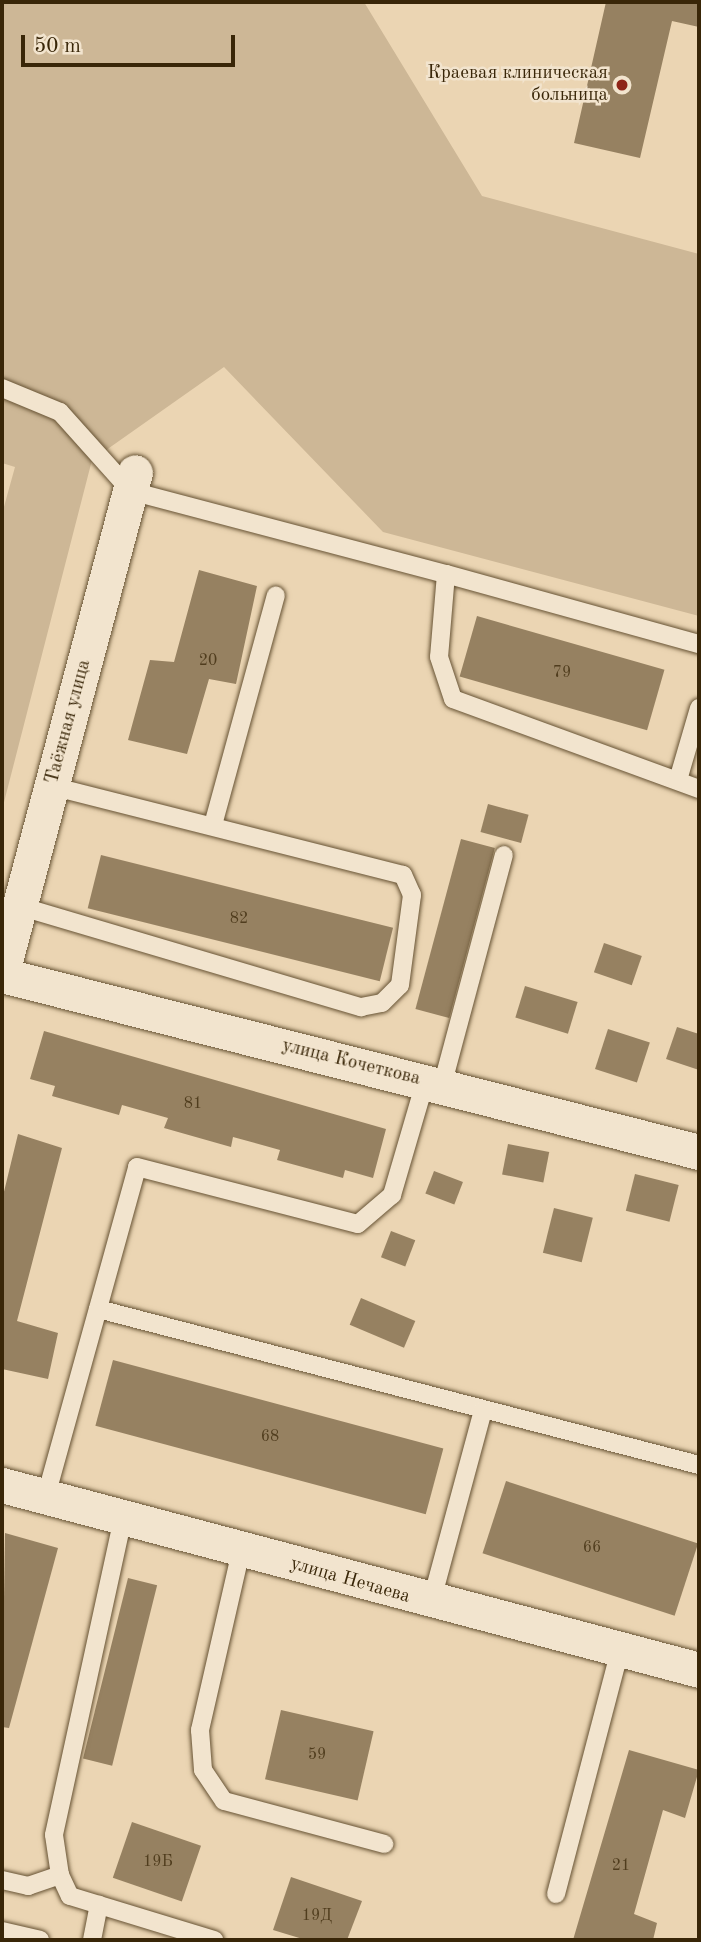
<!DOCTYPE html>
<html>
<head>
<meta charset="utf-8">
<style>
	body { margin:0 }
	#map { position:relative; width:701px; height:1942px; overflow:hidden; background:#ebd5b3; font-family:"Old Standard TT",serif }
	div>[style] { position:absolute }
	[style*='--x'] { left:calc(var(--x)*1px); top:calc(var(--y)*1px); width:calc(var(--w)*1px); rotate:calc(var(--a)*1deg) }
	.green>* { inset:0; background:#cdb796 }
	.building>* { inset:0; background:#968161; transform-origin:0 0 }
	.roads { filter:drop-shadow(0 0 2px #665233) drop-shadow(0 0 2px #665233) }
	.lane>* { height:18px; margin:-9px; padding:0 9px; transform-origin:9px; border-radius:9px; background:#f2e4ce }
	.street>* { height:35px; margin:-17.5px; padding:0 17.5px; transform-origin:17.5px; border-radius:17.5px; background:#f2e4ce }
	.dots>* { width:19px; height:19px; translate:-50% -50%; box-sizing:border-box; border:4px solid #f2e4ce; border-radius:50% }
	span { translate:-50% -50%; white-space:nowrap; text-align:center; line-height:1.15; -webkit-text-stroke:5px #f2e4ce; paint-order:stroke }
	.number-label { font-size:16px; color:#503d1e }
	.number-label span { -webkit-text-stroke-width:0 }
	.poi-label { font-size:19px; color:#392608 }
	.right { translate:-100% -50%; text-align:right }
	.street-label { font-size:19px; color:#392608 }
	.frame { position:absolute; inset:0; border:4px solid #392608; pointer-events:none }
	.scale { position:absolute; left:21px; top:35px; width:214px; height:32px; box-sizing:border-box; border:4px solid #392608; border-top:0; padding-left:9px; font-size:21px; line-height:24px; white-space:nowrap; color:#392608; -webkit-text-stroke:5px #f2e4ce; paint-order:stroke }
</style>
</head>
<body>
<div id="map">
	<div class="green">
		<i style="clip-path:polygon(2px 2px,364px 2px,482px 196px,699px 254px,699px 616px,383px 532px,224px 367px,92px 460px,2px 810px,2px 514px,15px 467px,2px 463px)"></i>
	</div>
	<div class="building">
		<i style="clip-path:polygon(606px 2px,699px 2px,699px 27px,672px 21px,640px 158px,574px 143px)"></i>
		<i style="clip-path:polygon(199px 570px,257px 586px,236px 684px,209px 679px,187px 754px,128px 740px,150px 660px,174px 662px)"></i>
		<i style="left:477px;top:616px;width:195px;height:63px;rotate:16deg"></i>
		<i style="left:488px;top:804px;width:42px;height:29px;rotate:15deg"></i>
		<i style="left:461px;top:839px;width:35px;height:176px;rotate:15deg"></i>
		<i style="left:101px;top:855px;width:301px;height:55px;rotate:14deg"></i>
		<i style="left:604px;top:943px;width:40px;height:31px;rotate:19deg"></i>
		<i style="left:525px;top:986px;width:55px;height:33px;rotate:17deg"></i>
		<i style="clip-path:polygon(677px 1027px,699px 1034px,699px 1070px,666px 1059px)"></i>
		<i style="left:608px;top:1029px;width:44px;height:42px;rotate:18deg"></i>
		<i style="clip-path:polygon(44px 1031px,386px 1129px,373px 1178px,345px 1170px,343px 1178px,277px 1160px,280px 1150px,233px 1137px,231px 1147px,164px 1128px,168px 1118px,122px 1105px,119px 1115px,52px 1096px,55px 1086px,30px 1079px)"></i>
		<i style="clip-path:polygon(18px 1134px,62px 1148px,17px 1321px,58px 1333px,48px 1379px,2px 1369px,2px 1200px)"></i>
		<i style="left:508px;top:1144px;width:42px;height:31px;rotate:11deg"></i>
		<i style="left:434px;top:1171px;width:31px;height:24px;rotate:21deg"></i>
		<i style="left:635px;top:1174px;width:45px;height:38px;rotate:14deg"></i>
		<i style="left:554px;top:1208px;width:40px;height:46px;rotate:14deg"></i>
		<i style="left:391px;top:1231px;width:26px;height:28px;rotate:21deg"></i>
		<i style="left:361px;top:1298px;width:59px;height:29px;rotate:23deg"></i>
		<i style="left:113px;top:1360px;width:342px;height:68px;rotate:15deg"></i>
		<i style="left:506px;top:1481px;width:202px;height:76px;rotate:18deg"></i>
		<i style="clip-path:polygon(5px 1533px,58px 1548px,9px 1728px,2px 1727px)"></i>
		<i style="left:128px;top:1578px;width:30px;height:186px;rotate:14deg"></i>
		<i style="left:281px;top:1710px;width:95px;height:71px;rotate:13deg"></i>
		<i style="clip-path:polygon(629px 1750px,699px 1770px,685px 1818px,663px 1810px,634px 1914px,657px 1923px,653px 1940px,573px 1940px)"></i>
		<i style="left:132px;top:1822px;width:73px;height:59px;rotate:19deg"></i>
		<i style="clip-path:polygon(291px 1877px,362px 1901px,347px 1940px,306px 1940px,273px 1930px)"></i>
	</div>
	<div class="roads">
		<div class="lane">
			<i style="--x:2;--y:388;--w:63;--a:22.5"></i>
			<i style="--x:60;--y:412;--w:106;--a:48.1"></i>
			<i style="--x:131;--y:491;--w:326;--a:14.8"></i>
			<i style="--x:446;--y:574;--w:83;--a:94.8"></i>
			<i style="--x:439;--y:657;--w:44;--a:71.6"></i>
			<i style="--x:453;--y:699;--w:262;--a:20.1"></i>
			<i style="--x:446;--y:574;--w:263;--a:15.5"></i>
			<i style="--x:678;--y:780;--w:75;--a:-73.7"></i>
			<i style="--x:213;--y:825;--w:238;--a:-74.7"></i>
			<i style="--x:19;--y:906;--w:357;--a:16.5"></i>
			<i style="--x:361;--y:1007;--w:21;--a:-11"></i>
			<i style="--x:382;--y:1003;--w:25;--a:-45"></i>
			<i style="--x:400;--y:985;--w:91;--a:-82.4"></i>
			<i style="--x:412;--y:895;--w:22;--a:-114"></i>
			<i style="--x:403;--y:875;--w:363;--a:-165.8"></i>
			<i style="--x:442;--y:1086;--w:239;--a:-75"></i>
			<i style="--x:98;--y:1309;--w:621;--a:14.55"></i>
			<i style="--x:46;--y:1496;--w:341;--a:-74.5"></i>
			<i style="--x:137;--y:1167;--w:228;--a:14.5"></i>
			<i style="--x:358;--y:1224;--w:45;--a:-40.5"></i>
			<i style="--x:392;--y:1195;--w:118;--a:-73.7"></i>
			<i style="--x:123;--y:1518;--w:324;--a:102.3"></i>
			<i style="--x:54;--y:1835;--w:40;--a:81.5"></i>
			<i style="--x:60;--y:1875;--w:23;--a:65"></i>
			<i style="--x:70;--y:1896;--w:151;--a:17"></i>
			<i style="--x:241;--y:1551;--w:184;--a:102.9"></i>
			<i style="--x:200;--y:1730;--w:40;--a:85.7"></i>
			<i style="--x:203;--y:1770;--w:37;--a:56"></i>
			<i style="--x:224;--y:1801;--w:166;--a:15"></i>
			<i style="--x:431;--y:1603;--w:200;--a:-74.9"></i>
			<i style="--x:2;--y:1880;--w:27;--a:13"></i>
			<i style="--x:28;--y:1886;--w:34;--a:-19"></i>
			<i style="--x:556;--y:1894;--w:252;--a:-75.3"></i>
			<i style="--x:2;--y:1931;--w:39;--a:13"></i>
			<i style="--x:92;--y:1940;--w:36;--a:-79"></i>
		</div>
		<div class="street">
			<i style="--x:2;--y:972;--w:517;--a:-75.1"></i>
			<i style="--x:2;--y:975;--w:719;--a:14.25"></i>
			<i style="--x:2;--y:1485;--w:721;--a:14.86"></i>
		</div>
	</div>
	<div class="dots">
		<i style="left:622px;top:85px;background:#8f2418"></i>
	</div>
	<div class="number-label">
		<span style="left:208px;top:661px">20</span>
		<span style="left:562px;top:673px">79</span>
		<span style="left:239px;top:919px">82</span>
		<span style="left:193px;top:1104px">81</span>
		<span style="left:270px;top:1437px">68</span>
		<span style="left:592px;top:1548px">66</span>
		<span style="left:317px;top:1755px">59</span>
		<span style="left:158px;top:1862px">19Б</span>
		<span style="left:621px;top:1866px">21</span>
		<span style="left:317px;top:1916px">19Д</span>
	</div>
	<div class="poi-label">
		<span class="right" style="left:608px;top:85px">Краевая клиническая<br>больница</span>
	</div>
	<div class="street-label">
		<span style="left:69px;top:722px;rotate:-75deg">Таёжная улица</span>
		<span style="left:351px;top:1063px;rotate:14deg">улица Кочеткова</span>
		<span style="left:350px;top:1581px;rotate:16deg">улица Нечаева</span>
	</div>
	<div class="frame"></div>
	<div class="scale">50 m</div>
</div>
</body>
</html>
